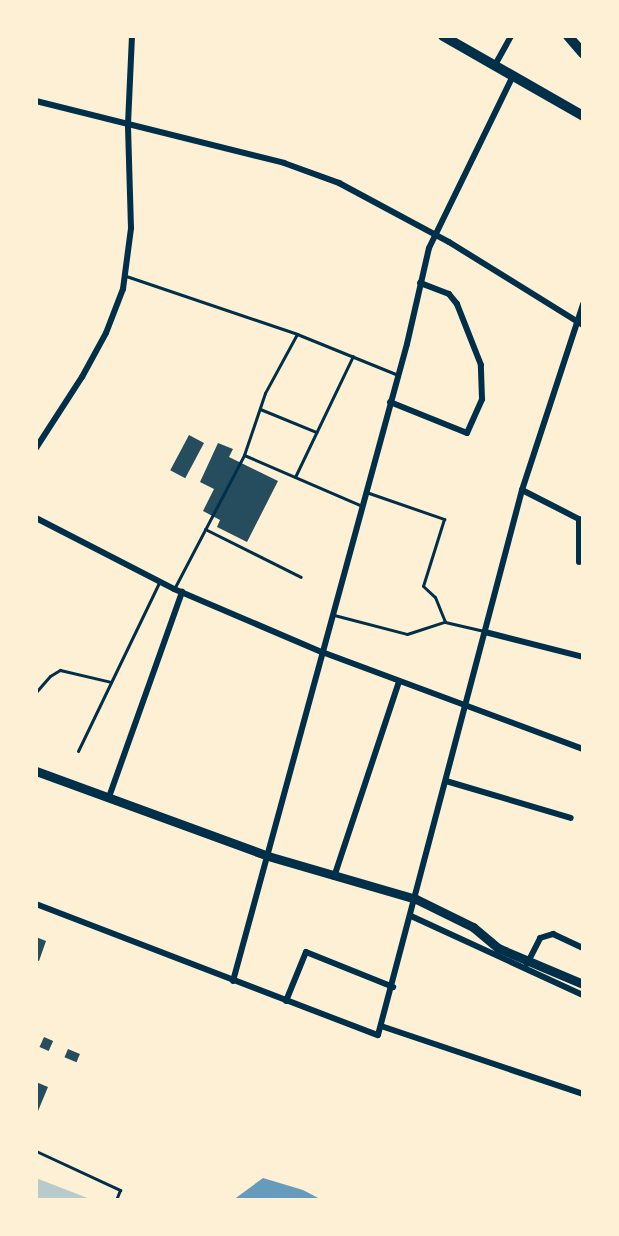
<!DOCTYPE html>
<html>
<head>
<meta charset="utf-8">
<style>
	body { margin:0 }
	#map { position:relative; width:619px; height:1236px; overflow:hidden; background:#fdf0d5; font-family:"Roboto Condensed",sans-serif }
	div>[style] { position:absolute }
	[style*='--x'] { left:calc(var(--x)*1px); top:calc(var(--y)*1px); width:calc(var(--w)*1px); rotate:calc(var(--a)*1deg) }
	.green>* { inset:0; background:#b9caca }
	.water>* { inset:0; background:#669bbc }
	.building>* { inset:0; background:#264d5e; transform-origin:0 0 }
	.service>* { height:3px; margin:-1.5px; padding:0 1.5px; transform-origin:1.5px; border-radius:1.5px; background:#003049 }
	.minor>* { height:6px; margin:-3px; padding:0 3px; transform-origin:3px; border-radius:3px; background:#003049 }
	.secondary>* { height:9px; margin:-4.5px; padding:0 4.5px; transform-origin:4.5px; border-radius:4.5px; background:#003049 }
	.primary>* { height:10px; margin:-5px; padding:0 5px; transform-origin:5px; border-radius:5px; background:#003049 }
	span { translate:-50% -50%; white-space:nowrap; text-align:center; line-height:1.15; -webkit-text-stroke:4.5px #fdf0d5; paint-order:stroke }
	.frame { position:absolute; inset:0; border:38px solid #fdf0d5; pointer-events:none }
</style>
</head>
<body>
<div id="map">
	<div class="green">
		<i style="clip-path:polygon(36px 1178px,90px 1199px,91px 1200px,36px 1200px)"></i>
	</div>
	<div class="water">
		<i style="clip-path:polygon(263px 1178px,303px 1190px,322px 1200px,233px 1200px)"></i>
	</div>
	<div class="building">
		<i style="left:189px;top:435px;width:17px;height:40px;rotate:28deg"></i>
		<i style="clip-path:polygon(218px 443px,233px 449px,229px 457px,278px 481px,247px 542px,217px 527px,220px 520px,203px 511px,214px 489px,200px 482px)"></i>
		<i style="clip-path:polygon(36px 937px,46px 941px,39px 961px,36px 960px)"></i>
		<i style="left:44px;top:1037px;width:10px;height:11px;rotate:24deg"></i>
		<i style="left:68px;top:1049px;width:13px;height:9px;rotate:23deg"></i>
		<i style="clip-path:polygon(36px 1082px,48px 1087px,38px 1111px,36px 1110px)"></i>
	</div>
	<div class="service">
		<i style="--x:126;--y:276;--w:181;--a:18.7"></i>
		<i style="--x:297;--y:334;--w:67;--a:118.5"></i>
		<i style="--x:265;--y:393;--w:65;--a:108.7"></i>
		<i style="--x:297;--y:334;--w:109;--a:22.1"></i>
		<i style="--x:260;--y:409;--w:61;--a:22.3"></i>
		<i style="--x:295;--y:477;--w:134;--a:-64.4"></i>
		<i style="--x:366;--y:492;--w:83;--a:19.1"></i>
		<i style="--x:444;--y:519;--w:70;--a:107.4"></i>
		<i style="--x:423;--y:586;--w:16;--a:43"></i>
		<i style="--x:435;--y:597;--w:27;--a:68"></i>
		<i style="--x:205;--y:529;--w:107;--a:26.6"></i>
		<i style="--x:174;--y:589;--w:151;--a:-62.4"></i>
		<i style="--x:244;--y:455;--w:129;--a:23.4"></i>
		<i style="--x:334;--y:615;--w:75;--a:14.6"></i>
		<i style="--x:407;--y:634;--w:40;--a:-18"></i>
		<i style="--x:445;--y:622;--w:40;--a:13"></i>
		<i style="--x:36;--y:692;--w:21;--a:-49"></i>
		<i style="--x:50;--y:676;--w:12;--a:-31"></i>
		<i style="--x:60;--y:670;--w:52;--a:13.2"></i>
		<i style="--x:78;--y:751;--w:187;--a:-64.3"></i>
		<i style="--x:36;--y:1151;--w:93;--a:24.9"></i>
		<i style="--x:120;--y:1190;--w:11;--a:112"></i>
	</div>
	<div class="minor">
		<i style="--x:495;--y:65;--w:33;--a:-61"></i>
		<i style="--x:36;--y:101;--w:256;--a:14"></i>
		<i style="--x:284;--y:163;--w:59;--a:20"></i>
		<i style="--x:339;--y:183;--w:125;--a:28.2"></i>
		<i style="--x:449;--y:242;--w:158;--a:31.8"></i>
		<i style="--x:390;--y:402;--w:83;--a:21.9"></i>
		<i style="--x:467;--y:433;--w:37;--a:-66"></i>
		<i style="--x:482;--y:399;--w:34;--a:-92"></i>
		<i style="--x:481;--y:365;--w:66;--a:-111.5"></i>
		<i style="--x:457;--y:304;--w:13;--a:-129"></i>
		<i style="--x:449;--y:294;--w:31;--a:-159"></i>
		<i style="--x:36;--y:448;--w:85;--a:-57.1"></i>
		<i style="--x:82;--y:377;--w:50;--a:-61.4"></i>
		<i style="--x:106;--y:333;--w:47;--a:-68.9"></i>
		<i style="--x:123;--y:289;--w:62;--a:-82.5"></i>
		<i style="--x:131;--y:228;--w:104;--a:-91.7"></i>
		<i style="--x:128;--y:124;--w:88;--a:-87.4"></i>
		<i style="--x:522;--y:490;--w:64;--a:27"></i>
		<i style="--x:579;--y:519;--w:43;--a:90"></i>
		<i style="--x:36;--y:518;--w:155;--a:27.2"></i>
		<i style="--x:174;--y:589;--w:161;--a:23.1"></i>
		<i style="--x:322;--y:652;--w:278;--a:20.4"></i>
		<i style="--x:485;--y:632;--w:101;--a:14.3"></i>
		<i style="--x:446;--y:781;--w:130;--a:16.5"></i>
		<i style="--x:109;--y:797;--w:218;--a:-70.4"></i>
		<i style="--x:334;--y:877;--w:206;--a:-71.6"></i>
		<i style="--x:36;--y:904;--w:366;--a:21"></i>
		<i style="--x:378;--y:1035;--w:564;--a:-75.2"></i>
		<i style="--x:522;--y:490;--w:196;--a:-71.8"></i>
		<i style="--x:411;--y:916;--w:189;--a:24.7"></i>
		<i style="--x:527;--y:964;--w:29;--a:-63"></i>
		<i style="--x:540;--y:938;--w:14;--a:-17"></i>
		<i style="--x:553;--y:934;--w:33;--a:25"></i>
		<i style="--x:233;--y:981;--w:660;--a:-74.72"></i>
		<i style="--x:407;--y:344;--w:98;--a:-77.1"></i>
		<i style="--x:429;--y:248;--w:191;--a:-64"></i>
		<i style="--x:286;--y:1001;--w:53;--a:-67.8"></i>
		<i style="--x:306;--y:952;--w:94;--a:21.9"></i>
		<i style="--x:381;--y:1026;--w:213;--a:18.6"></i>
	</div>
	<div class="secondary">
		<i style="--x:36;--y:771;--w:247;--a:20.1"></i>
		<i style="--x:268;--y:856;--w:154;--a:16.2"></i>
		<i style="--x:416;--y:899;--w:64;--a:26.2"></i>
		<i style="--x:473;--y:927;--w:33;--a:40"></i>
		<i style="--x:498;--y:948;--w:92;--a:23"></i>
	</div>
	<div class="primary">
		<i style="--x:443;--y:36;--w:161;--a:29.7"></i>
		<i style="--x:568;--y:36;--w:23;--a:49"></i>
	</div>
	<div class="frame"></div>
</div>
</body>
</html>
